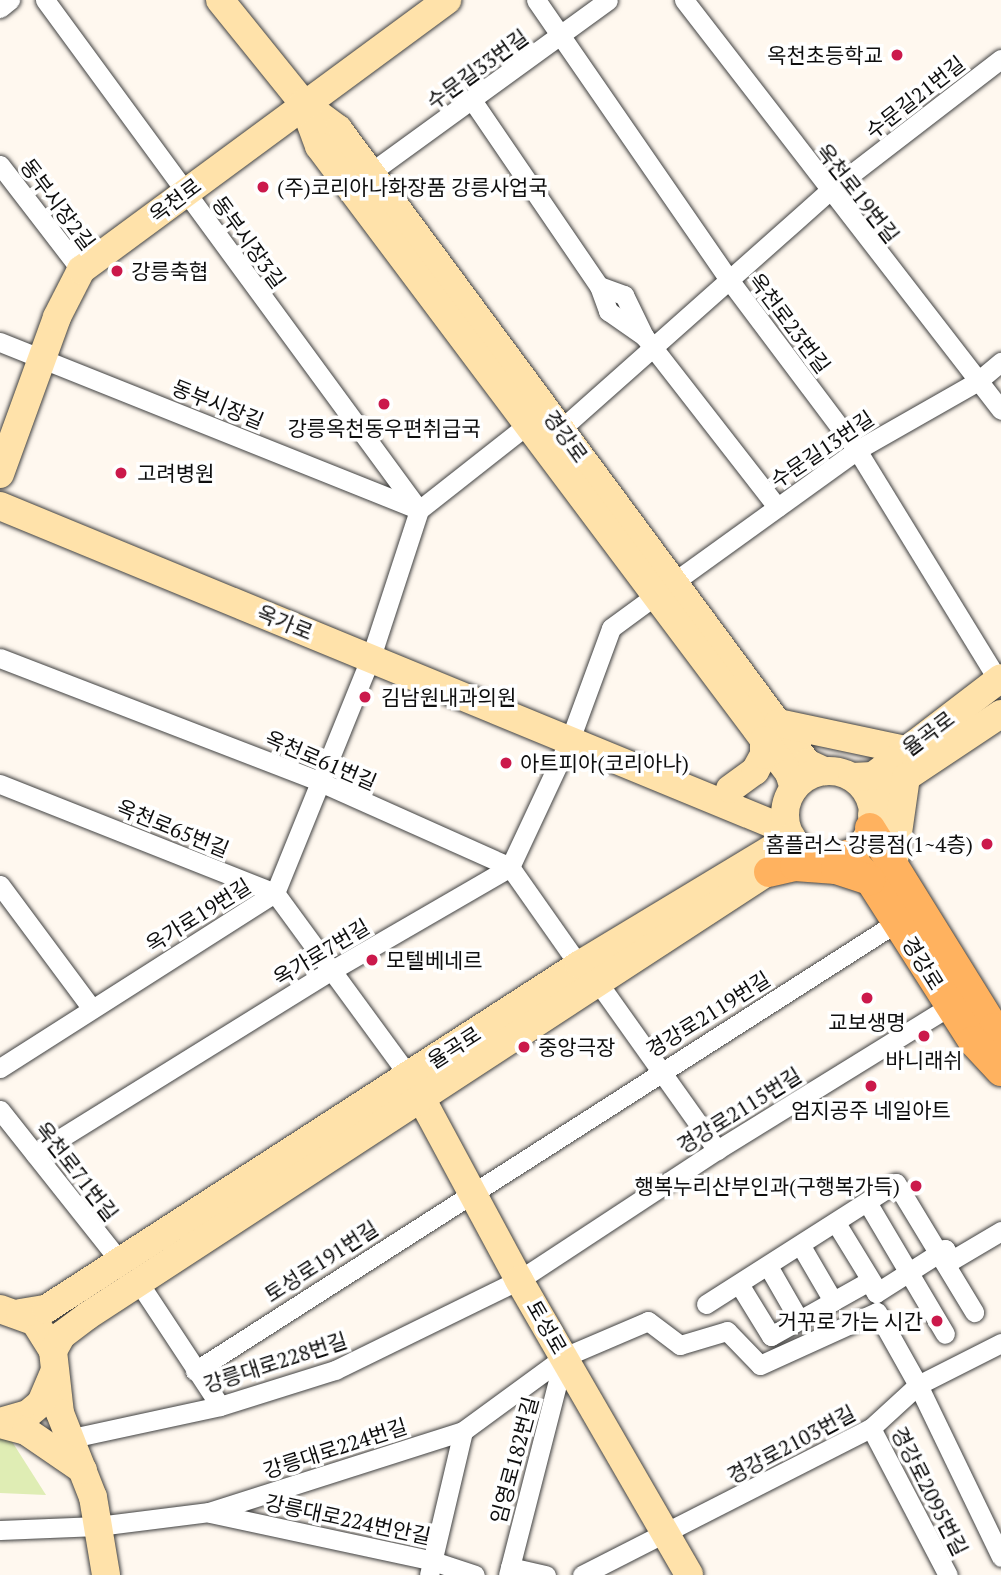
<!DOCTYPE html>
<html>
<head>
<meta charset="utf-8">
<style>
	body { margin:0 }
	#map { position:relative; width:1001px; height:1575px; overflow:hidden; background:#fff8ef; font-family:"PT Serif","Noto Sans KR",serif }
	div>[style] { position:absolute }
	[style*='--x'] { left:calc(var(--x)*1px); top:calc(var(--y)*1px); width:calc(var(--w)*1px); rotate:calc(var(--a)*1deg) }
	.green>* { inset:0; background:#dfedb4 }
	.roads { filter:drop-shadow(0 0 2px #414141) drop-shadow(0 0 2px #414141) }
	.street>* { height:19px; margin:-9.5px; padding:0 9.5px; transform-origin:9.5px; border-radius:9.5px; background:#fff }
	.secondary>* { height:28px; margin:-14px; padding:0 14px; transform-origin:14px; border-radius:14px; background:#ffe2aa }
	.secondary>.ring { margin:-14px; padding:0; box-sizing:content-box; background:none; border:28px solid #ffe2aa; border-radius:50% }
	.primary>* { height:30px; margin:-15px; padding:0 15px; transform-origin:15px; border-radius:15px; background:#ffb25f }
	.dots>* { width:19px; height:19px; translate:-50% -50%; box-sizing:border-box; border:4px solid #fff; border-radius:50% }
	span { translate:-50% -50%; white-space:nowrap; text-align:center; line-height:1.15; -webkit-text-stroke:7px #fff; paint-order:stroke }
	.poi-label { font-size:21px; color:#0e0e0e }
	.right { translate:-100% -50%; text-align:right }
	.left { translate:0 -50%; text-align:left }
	.street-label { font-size:21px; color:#0e0e0e }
</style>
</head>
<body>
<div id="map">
	<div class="green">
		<i style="clip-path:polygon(0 1436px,11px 1440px,46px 1495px,0 1493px)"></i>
	</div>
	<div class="roads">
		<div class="street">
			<i style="--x:45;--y:0;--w:632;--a:53.75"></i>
			<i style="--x:536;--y:0;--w:341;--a:55.4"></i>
			<i style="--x:730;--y:281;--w:211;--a:53.1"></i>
			<i style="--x:857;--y:450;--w:270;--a:58.5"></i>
			<i style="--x:684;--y:0;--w:518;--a:52.29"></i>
			<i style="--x:0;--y:8;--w:13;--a:-39"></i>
			<i style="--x:472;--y:100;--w:225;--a:55.7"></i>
			<i style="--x:599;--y:286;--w:27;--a:70"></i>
			<i style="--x:608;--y:311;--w:44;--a:34.8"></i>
			<i style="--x:0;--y:165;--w:133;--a:52.4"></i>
			<i style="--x:370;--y:173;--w:294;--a:-36"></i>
			<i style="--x:599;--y:286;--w:27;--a:20"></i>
			<i style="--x:624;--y:295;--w:46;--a:64"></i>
			<i style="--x:644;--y:336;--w:217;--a:52.1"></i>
			<i style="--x:0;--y:342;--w:450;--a:21.8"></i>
			<i style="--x:561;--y:429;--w:357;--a:-41.6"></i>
			<i style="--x:828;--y:192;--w:218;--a:-37.6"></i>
			<i style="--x:674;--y:582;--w:226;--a:-35.8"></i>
			<i style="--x:857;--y:450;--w:139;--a:-29.7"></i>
			<i style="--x:978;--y:381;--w:30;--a:-40"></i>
			<i style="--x:0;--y:658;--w:341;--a:21.1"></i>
			<i style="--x:318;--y:781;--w:210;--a:24.1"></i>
			<i style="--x:510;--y:867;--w:120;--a:54.9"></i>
			<i style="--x:0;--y:784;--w:296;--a:21.6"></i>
			<i style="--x:275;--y:893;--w:227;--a:53.8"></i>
			<i style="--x:0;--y:885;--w:154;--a:53.4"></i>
			<i style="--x:599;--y:984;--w:204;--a:54.6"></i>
			<i style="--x:0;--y:1068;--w:326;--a:-32.5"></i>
			<i style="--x:275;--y:893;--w:255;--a:-67.9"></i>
			<i style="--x:371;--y:657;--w:155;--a:-71.9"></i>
			<i style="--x:419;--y:510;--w:137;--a:-38.2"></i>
			<i style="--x:0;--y:1110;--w:190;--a:51.6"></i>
			<i style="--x:35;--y:1154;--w:346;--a:-31.8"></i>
			<i style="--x:329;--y:972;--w:209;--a:-30.1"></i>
			<i style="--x:510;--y:867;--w:144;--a:-64.9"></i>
			<i style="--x:571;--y:737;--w:116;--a:-69.8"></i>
			<i style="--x:611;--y:628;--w:56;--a:-36.3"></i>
			<i style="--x:867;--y:1202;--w:153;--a:59.4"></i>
			<i style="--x:836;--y:1223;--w:79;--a:58.5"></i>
			<i style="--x:801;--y:1246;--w:64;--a:59.8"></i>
			<i style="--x:768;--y:1266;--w:62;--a:60.1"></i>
			<i style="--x:139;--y:1283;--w:147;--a:56.6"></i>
			<i style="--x:739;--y:1284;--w:61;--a:58.4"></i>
			<i style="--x:771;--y:1336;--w:112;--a:-29.3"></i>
			<i style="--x:869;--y:1281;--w:14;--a:60"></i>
			<i style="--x:876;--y:1293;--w:82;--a:-32.5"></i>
			<i style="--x:945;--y:1249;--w:13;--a:58"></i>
			<i style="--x:952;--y:1260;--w:57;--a:-30.6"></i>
			<i style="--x:706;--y:1304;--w:225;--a:-32.5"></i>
			<i style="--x:896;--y:1183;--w:151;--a:58.8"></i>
			<i style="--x:195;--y:1371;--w:833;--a:-32.6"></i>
			<i style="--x:871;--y:1428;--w:166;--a:62.4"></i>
			<i style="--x:72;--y:1438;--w:151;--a:-12.2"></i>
			<i style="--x:220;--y:1406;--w:121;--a:-17.4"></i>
			<i style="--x:335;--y:1370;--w:205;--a:-26.1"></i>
			<i style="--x:519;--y:1280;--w:237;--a:-33.3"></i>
			<i style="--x:717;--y:1150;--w:274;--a:-31.7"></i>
			<i style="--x:210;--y:1513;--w:228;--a:12.1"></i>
			<i style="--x:433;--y:1561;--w:44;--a:18.4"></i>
			<i style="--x:0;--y:1530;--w:98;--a:-2.3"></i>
			<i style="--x:98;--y:1526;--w:112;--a:-7.2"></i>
			<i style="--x:209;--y:1512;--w:267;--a:-17.7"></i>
			<i style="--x:463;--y:1431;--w:125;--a:-36.2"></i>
			<i style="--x:564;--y:1357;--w:91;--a:-23.2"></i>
			<i style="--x:648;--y:1321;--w:40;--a:37"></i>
			<i style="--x:680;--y:1345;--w:49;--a:-16.6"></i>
			<i style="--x:727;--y:1331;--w:47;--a:45.9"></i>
			<i style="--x:760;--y:1365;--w:128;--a:-24.4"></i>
			<i style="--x:877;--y:1312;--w:84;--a:60.7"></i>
			<i style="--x:918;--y:1385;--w:191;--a:64.2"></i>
			<i style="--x:510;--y:1567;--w:37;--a:13"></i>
			<i style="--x:429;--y:1575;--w:148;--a:-76.7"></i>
			<i style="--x:508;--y:1575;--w:225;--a:-75.6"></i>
			<i style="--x:582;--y:1575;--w:324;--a:-27"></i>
			<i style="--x:871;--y:1428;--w:64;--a:-42.5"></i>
			<i style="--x:918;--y:1385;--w:93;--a:-26.8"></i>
		</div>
		<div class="secondary">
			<i style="--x:220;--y:0;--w:132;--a:51.1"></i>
			<i style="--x:303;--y:103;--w:44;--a:36.6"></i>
			<i style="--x:338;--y:129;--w:789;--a:53.51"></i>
			<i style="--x:807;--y:763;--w:19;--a:25"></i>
			<i style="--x:303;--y:103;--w:46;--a:69.6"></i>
			<i style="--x:319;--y:146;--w:784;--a:53.14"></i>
			<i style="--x:789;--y:773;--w:16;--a:72"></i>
			<i style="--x:0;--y:474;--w:167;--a:-70"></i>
			<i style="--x:57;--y:317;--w:53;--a:-62.9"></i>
			<i style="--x:81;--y:270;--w:455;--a:-36.4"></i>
			<i style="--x:0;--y:506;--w:851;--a:22.38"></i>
			<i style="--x:778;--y:723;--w:130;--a:12"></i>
			<i class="ring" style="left:785px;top:771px;width:60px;height:60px"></i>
			<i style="--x:852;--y:777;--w:21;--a:-3"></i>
			<i style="--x:873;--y:776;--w:161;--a:-37.4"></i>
			<i style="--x:730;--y:789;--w:31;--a:-36"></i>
			<i style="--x:755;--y:771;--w:18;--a:-61"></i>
			<i style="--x:764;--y:755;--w:15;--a:-90"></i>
			<i style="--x:872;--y:815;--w:51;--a:-48.2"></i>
			<i style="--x:906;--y:777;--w:114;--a:-33.6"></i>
			<i style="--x:893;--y:868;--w:92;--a:-81.9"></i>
			<i style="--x:413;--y:1083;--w:224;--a:61.7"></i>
			<i style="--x:519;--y:1280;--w:340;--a:60"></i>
			<i style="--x:0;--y:1309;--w:37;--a:20"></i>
			<i style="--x:35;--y:1322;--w:34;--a:58"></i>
			<i style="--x:53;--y:1351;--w:62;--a:83.6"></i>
			<i style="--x:60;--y:1413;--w:90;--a:68.6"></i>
			<i style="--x:93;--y:1497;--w:79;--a:80.5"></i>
			<i style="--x:20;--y:1313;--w:26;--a:-9"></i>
			<i style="--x:46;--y:1309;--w:634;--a:-32.84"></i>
			<i style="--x:579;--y:965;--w:248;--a:-31.1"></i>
			<i style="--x:53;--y:1351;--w:18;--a:-61"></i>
			<i style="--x:62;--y:1335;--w:31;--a:-37"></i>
			<i style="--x:87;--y:1316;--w:836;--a:-33.14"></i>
			<i style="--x:0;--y:1422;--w:29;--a:-16"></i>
			<i style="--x:28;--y:1414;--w:17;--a:-40"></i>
			<i style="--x:41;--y:1403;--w:34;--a:-67"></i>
			<i style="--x:0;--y:1424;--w:27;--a:15"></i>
			<i style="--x:26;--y:1431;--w:69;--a:34.4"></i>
		</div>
		<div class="primary">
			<i style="--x:870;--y:828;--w:235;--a:58.2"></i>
			<i style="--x:994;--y:1028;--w:30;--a:76"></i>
			<i style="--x:847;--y:855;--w:34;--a:47"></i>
			<i style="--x:870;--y:880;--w:191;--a:57.4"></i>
			<i style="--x:973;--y:1041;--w:41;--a:47"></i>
			<i style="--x:769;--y:872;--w:27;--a:-13"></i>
			<i style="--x:795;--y:866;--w:41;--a:4.2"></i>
			<i style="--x:836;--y:869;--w:36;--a:18"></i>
		</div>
	</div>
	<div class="dots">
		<i style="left:897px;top:55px;background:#cb194b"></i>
		<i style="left:263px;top:187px;background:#cb194b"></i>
		<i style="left:117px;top:271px;background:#cb194b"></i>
		<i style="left:384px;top:404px;background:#cb194b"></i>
		<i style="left:121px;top:473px;background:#cb194b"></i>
		<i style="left:365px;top:697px;background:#cb194b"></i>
		<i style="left:506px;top:763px;background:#cb194b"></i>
		<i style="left:987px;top:844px;background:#cb194b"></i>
		<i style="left:372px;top:960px;background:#cb194b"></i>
		<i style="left:867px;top:998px;background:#cb194b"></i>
		<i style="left:924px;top:1036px;background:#cb194b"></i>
		<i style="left:524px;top:1047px;background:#cb194b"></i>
		<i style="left:871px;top:1086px;background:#cb194b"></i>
		<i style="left:916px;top:1186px;background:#cb194b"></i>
		<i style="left:937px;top:1321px;background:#cb194b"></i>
	</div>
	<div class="poi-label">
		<span class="right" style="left:883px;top:55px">옥천초등학교</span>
		<span class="left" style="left:277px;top:187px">(주)코리아나화장품 강릉사업국</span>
		<span class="left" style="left:131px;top:271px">강릉축협</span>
		<span style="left:384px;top:428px">강릉옥천동우편취급국</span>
		<span class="left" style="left:137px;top:473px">고려병원</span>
		<span class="left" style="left:381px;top:697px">김남원내과의원</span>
		<span class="left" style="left:520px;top:763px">아트피아(코리아나)</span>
		<span class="right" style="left:973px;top:844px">홈플러스 강릉점(1~4층)</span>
		<span class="left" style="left:386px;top:960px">모텔베네르</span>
		<span style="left:867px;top:1022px">교보생명</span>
		<span class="left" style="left:538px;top:1047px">중앙극장</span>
		<span style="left:924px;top:1060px">바니래쉬</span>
		<span style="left:871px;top:1110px">엄지공주 네일아트</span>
		<span class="right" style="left:900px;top:1186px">행복누리산부인과(구행복가득)</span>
		<span class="right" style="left:923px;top:1321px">거꾸로 가는 시간</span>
	</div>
	<div class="street-label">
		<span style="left:477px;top:69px;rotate:-36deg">수문길33번길</span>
		<span style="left:915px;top:97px;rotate:-38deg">수문길21번길</span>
		<span style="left:858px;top:193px;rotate:52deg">옥천로19번길</span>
		<span style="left:175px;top:200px;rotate:-37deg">옥천로</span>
		<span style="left:58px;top:204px;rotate:53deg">동부시장2길</span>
		<span style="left:249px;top:242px;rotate:54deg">동부시장3길</span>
		<span style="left:790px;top:323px;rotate:53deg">옥천로23번길</span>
		<span style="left:218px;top:404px;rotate:22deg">동부시장길</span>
		<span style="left:566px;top:436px;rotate:54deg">경강로</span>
		<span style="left:822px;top:449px;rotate:-34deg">수문길13번길</span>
		<span style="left:285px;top:622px;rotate:22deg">옥가로</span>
		<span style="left:928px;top:733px;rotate:-37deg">율곡로</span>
		<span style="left:321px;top:760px;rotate:23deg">옥천로61번길</span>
		<span style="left:173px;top:828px;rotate:22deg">옥천로65번길</span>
		<span style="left:198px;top:915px;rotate:-32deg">옥가로19번길</span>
		<span style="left:321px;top:952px;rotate:-31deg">옥가로7번길</span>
		<span style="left:923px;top:963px;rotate:58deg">경강로</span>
		<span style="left:708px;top:1014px;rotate:-32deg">경강로2119번길</span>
		<span style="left:454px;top:1047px;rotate:-33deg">율곡로</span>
		<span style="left:739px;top:1110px;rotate:-32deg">경강로2115번길</span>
		<span style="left:77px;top:1171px;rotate:52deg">옥천로71번길</span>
		<span style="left:321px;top:1261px;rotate:-33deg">토성로191번길</span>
		<span style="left:547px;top:1327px;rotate:60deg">토성로</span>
		<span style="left:275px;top:1362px;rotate:-18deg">강릉대로228번길</span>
		<span style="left:791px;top:1444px;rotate:-28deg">경강로2103번길</span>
		<span style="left:335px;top:1448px;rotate:-18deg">강릉대로224번길</span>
		<span style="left:514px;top:1460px;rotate:-75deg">임영로182번길</span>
		<span style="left:930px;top:1491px;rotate:63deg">경강로2095번길</span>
		<span style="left:348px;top:1519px;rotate:12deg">강릉대로224번안길</span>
	</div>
</div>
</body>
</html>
